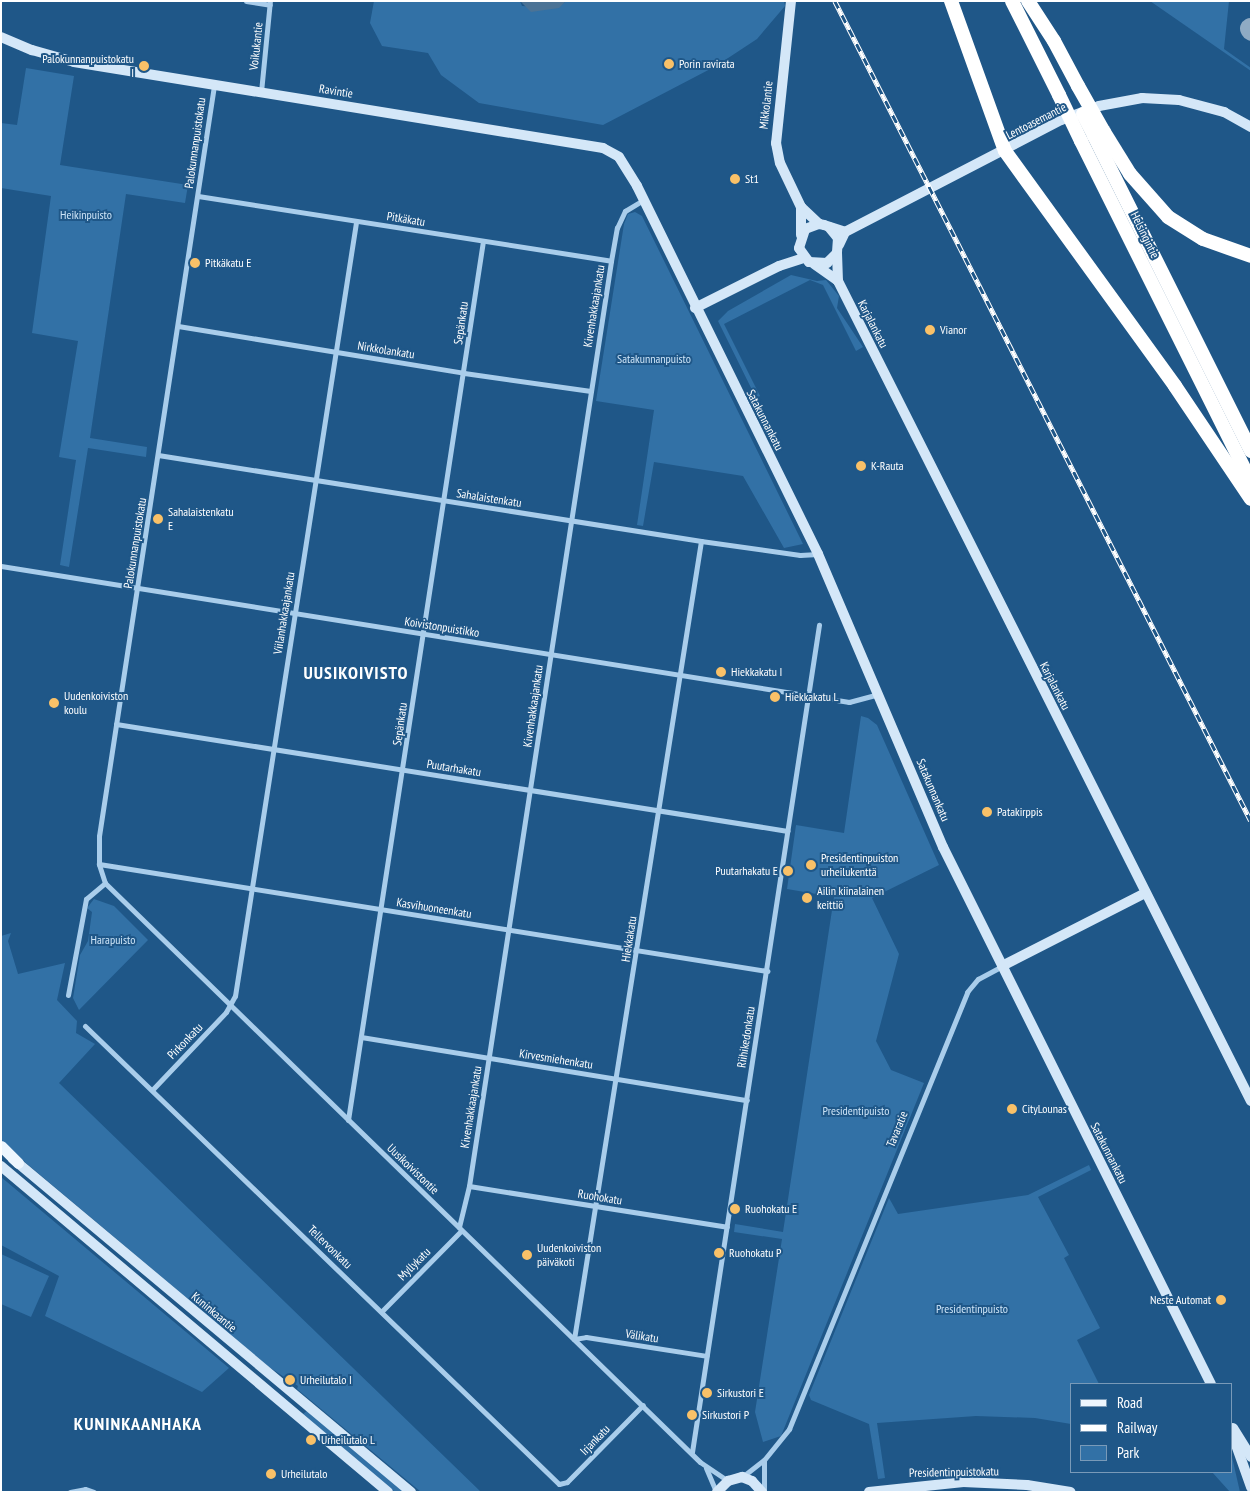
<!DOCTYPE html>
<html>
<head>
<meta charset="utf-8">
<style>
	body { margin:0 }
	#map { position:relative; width:1252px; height:1493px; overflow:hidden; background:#1f5788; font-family:"PT Sans Narrow",sans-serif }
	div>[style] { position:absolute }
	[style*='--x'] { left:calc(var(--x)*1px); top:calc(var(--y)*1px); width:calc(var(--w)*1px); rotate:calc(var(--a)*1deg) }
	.green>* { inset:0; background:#3271a6 }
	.water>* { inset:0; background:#4b7396 }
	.taxiway>* { height:21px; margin:-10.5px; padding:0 10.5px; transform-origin:10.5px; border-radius:10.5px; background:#8fabc4 }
	.street>* { height:5px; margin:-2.5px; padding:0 2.5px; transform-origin:2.5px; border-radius:2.5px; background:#a9cdeb }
	.secondary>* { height:10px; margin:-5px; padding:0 5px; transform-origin:5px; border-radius:5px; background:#d4e7f8 }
	.primary>* { height:11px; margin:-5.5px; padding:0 5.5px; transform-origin:5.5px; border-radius:5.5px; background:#edf6fe }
	.highway>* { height:14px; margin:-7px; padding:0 7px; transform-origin:7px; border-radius:7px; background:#fff }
	.rail>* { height:4.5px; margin-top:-2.25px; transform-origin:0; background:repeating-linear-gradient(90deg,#1f5788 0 8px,#fff 0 16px); box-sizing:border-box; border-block:1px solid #fff }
	.highway-bridge>* { height:14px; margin:-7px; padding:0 7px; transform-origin:7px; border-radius:7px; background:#fff }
	.dots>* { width:14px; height:14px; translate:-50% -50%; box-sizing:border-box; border:2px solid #1f5788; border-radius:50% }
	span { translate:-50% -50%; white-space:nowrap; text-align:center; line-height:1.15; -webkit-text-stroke:4px #1f5788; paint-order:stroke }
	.street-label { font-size:12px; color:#fff }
	.poi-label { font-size:12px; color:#fff }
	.right { translate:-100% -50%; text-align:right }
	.left { translate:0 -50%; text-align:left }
	.park-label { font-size:12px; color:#cee5f8 }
	.district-label { font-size:18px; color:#fff; font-weight:700; letter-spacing:1px }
	.frame { position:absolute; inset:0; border:2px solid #fff; pointer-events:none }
	.legend { position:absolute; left:1070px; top:1383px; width:162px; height:90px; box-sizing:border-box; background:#1f5788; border:1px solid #799ab8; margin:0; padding:6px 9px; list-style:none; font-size:15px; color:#fff }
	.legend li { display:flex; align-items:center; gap:10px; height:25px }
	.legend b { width:25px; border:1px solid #799ab8 }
</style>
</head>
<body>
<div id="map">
	<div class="green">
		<i style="clip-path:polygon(374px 1px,520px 1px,522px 6px,558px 8px,566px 1px,784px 1px,785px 6px,757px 39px,716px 66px,603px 125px,479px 103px,441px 75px,428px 53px,382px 46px,370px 23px)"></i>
		<i style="clip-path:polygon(1150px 1px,1229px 1px,1224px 49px,1251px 68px,1251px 71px)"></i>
		<i style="clip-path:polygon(26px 68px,74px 76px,60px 165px,188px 185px,185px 203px,126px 194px,90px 438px,147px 447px,146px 457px,88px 448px,69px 567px,60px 565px,76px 460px,59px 457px,78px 341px,32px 333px,51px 196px,1px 188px,1px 123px,17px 125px)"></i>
		<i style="clip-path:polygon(635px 212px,642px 216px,803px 544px,784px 548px,743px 476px,654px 462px,643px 526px,637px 525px,654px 410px,596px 401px,624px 224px,628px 214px)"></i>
		<i style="clip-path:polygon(791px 275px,817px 281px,826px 280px,839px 296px,837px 308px,863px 347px,856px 351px,823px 285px,810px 280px,724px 324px,760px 396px,756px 398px,718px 321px,728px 311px)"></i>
		<i style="clip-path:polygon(861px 716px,868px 718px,877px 725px,939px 865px,872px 898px,899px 954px,876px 1041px,891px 1070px,924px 1083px,781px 1436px,763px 1442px,755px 1412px,782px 1239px,734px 1232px,735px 1224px,783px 1232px,834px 897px,787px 889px,796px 825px,844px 833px)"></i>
		<i style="clip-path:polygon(94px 899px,114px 906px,148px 940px,79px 1010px,73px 998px,80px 955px,88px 941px,92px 912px,87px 908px)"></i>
		<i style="clip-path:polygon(11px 933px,8px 941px,18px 974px,65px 963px,57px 1000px,77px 1021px,76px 1033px,95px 1044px,59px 1083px,481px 1492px,421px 1492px,297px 1389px,298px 1386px,269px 1367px,1px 1142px,1px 936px)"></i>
		<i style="clip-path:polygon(1089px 1165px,1091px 1170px,1038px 1197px,1069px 1255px,1064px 1258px,1100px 1328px,1077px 1340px,1099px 1384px,1071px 1384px,1071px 1424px,1035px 1418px,976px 1416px,877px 1423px,885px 1478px,878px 1479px,869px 1424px,811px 1400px,809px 1395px,889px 1198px,898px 1214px,1028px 1195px)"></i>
		<i style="clip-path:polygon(1px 1177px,7px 1182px,229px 1368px,202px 1392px,45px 1316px,59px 1276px,1px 1245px)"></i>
		<i style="clip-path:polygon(1px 1254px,49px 1276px,31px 1317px,1px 1304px)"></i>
		<i style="clip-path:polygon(308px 1410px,407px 1492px,395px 1492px,303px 1414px)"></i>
		<i style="clip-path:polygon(1231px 1454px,1232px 1457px,1240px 1492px,1230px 1492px,1212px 1472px,1231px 1472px)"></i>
	</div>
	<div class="water">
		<i style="clip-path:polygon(520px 1px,566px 1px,559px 8px,531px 12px)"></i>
	</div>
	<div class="taxiway">
		<i style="--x:1250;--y:28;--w:2;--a:63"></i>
	</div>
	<div class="street">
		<i style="--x:246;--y:1;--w:24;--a:9"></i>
		<i style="--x:261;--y:92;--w:91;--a:-84.4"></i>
		<i style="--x:198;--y:196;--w:418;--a:8.9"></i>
		<i style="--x:178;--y:326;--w:290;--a:9.3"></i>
		<i style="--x:464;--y:373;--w:128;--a:8.1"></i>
		<i style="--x:158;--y:455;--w:550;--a:9"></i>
		<i style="--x:701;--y:541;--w:100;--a:8"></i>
		<i style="--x:800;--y:555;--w:18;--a:-3"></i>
		<i style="--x:701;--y:541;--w:808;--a:99.04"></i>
		<i style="--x:574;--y:1339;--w:12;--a:-9"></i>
		<i style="--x:586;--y:1337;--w:122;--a:8.9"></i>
		<i style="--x:1;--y:566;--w:859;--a:9.11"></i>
		<i style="--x:849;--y:702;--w:30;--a:-15"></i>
		<i style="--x:116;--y:724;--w:680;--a:9.05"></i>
		<i style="--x:99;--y:864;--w:677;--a:9.1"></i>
		<i style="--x:105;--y:883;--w:830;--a:44.22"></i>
		<i style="--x:700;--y:1462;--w:34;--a:34"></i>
		<i style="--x:68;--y:995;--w:98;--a:-79.4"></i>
		<i style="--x:86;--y:899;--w:25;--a:-40"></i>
		<i style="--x:105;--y:883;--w:20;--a:-108"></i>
		<i style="--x:99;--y:864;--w:28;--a:-90"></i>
		<i style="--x:99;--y:836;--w:760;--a:-81.29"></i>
		<i style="--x:85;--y:1026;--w:659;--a:44.02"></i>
		<i style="--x:559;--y:1484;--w:8;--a:-14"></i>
		<i style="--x:567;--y:1482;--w:108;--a:-45.4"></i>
		<i style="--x:361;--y:1037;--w:391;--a:9.3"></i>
		<i style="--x:153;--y:1089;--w:106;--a:-46.5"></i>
		<i style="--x:226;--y:1012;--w:18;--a:-61"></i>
		<i style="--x:235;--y:996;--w:783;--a:-81.11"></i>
		<i style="--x:348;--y:1120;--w:889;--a:-81.27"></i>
		<i style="--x:469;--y:1186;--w:261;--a:9"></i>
		<i style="--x:459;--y:1227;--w:42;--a:-76.3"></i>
		<i style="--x:469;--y:1186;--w:936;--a:-81.27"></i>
		<i style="--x:611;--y:261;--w:34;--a:-80"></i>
		<i style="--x:617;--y:228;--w:19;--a:-65"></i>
		<i style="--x:625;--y:211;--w:21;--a:-31"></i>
		<i style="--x:382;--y:1311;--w:112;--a:-45.4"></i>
		<i style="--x:692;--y:1452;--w:837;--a:-81.27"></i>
		<i style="--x:706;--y:1468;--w:26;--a:67"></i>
		<i style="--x:742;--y:1477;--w:28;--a:-38"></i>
		<i style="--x:764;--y:1460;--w:40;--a:-51"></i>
		<i style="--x:789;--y:1429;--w:472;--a:-67.8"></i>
		<i style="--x:967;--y:992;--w:17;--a:-50"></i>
		<i style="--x:978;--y:979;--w:27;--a:-28"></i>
		<i style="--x:70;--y:1492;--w:15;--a:-11"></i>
		<i style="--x:85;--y:1489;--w:9;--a:18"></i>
		<i style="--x:764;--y:1492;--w:31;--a:-90"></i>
	</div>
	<div class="secondary">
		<i style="--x:791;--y:1;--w:143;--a:96"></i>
		<i style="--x:776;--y:143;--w:20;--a:79"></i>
		<i style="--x:780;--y:163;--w:49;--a:64.5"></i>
		<i style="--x:801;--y:207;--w:25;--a:43"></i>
		<i style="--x:1;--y:37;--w:34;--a:23"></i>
		<i style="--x:32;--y:50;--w:44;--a:15.9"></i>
		<i style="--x:74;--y:62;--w:536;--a:9.23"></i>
		<i style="--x:603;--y:148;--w:18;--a:29"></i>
		<i style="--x:619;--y:157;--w:34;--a:58"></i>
		<i style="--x:637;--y:186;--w:410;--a:63.8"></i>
		<i style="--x:818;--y:554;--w:319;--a:66.9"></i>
		<i style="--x:943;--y:847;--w:600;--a:63.48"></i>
		<i style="--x:829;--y:227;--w:14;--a:51"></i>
		<i style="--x:838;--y:238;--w:15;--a:94"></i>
		<i style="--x:837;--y:253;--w:14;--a:135"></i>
		<i style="--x:827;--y:263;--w:18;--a:-177"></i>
		<i style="--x:809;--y:262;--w:17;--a:-126"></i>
		<i style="--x:799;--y:248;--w:20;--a:-72"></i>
		<i style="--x:805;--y:229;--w:15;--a:-20"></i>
		<i style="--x:819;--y:224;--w:5;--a:11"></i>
		<i style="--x:824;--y:225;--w:22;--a:18"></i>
		<i style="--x:801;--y:235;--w:28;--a:-90"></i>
		<i style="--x:839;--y:245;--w:14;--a:-65"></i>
		<i style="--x:845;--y:232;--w:243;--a:-27.4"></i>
		<i style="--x:1061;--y:120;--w:40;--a:-20.2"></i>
		<i style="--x:1099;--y:106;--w:44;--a:-10.5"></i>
		<i style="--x:1142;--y:98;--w:37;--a:3"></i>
		<i style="--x:1179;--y:100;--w:47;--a:14.9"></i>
		<i style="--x:1224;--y:112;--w:31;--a:29"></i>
		<i style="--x:837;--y:253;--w:28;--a:88"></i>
		<i style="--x:838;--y:281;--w:918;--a:63.27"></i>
		<i style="--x:814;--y:264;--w:29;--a:35"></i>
		<i style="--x:695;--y:308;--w:94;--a:-26.6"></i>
		<i style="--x:779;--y:266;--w:26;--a:-18"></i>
		<i style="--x:1002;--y:966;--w:161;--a:-27"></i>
		<i style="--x:13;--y:1159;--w:519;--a:39.92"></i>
		<i style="--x:1;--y:1166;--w:506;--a:40.11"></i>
		<i style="--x:1233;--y:1428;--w:34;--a:58"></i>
		<i style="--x:1233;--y:1429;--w:13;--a:81"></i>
		<i style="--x:1235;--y:1442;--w:48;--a:70.4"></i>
		<i style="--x:717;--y:1492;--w:16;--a:-45"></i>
		<i style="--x:728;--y:1481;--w:15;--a:-16"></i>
		<i style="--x:742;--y:1477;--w:11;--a:22"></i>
		<i style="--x:752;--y:1481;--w:15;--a:48"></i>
		<i style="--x:869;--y:1492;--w:95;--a:-6.1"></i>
		<i style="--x:963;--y:1482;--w:64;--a:2.7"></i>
		<i style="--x:1027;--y:1485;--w:44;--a:9.2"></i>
	</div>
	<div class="primary">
		<i style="--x:1;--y:1146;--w:24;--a:45"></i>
	</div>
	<div class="highway">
		<i style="--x:951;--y:1;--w:159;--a:70.2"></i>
		<i style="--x:1005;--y:151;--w:290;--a:54.1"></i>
		<i style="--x:1175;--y:386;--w:136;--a:56.1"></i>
		<i style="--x:1012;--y:1;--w:105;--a:63.4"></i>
		<i style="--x:1028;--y:1;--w:48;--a:57"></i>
		<i style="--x:1054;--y:41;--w:51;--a:61.9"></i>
		<i style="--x:1104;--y:132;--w:49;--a:58.2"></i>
		<i style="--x:1130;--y:174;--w:57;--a:48.5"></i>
		<i style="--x:1168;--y:217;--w:41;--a:32.2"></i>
		<i style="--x:1203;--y:239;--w:51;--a:19.5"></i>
		<i style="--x:1094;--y:136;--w:352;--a:63.5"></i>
		<i style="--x:1081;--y:141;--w:381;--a:63.5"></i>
	</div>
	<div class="rail">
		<i style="--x:835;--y:1;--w:919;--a:63.1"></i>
	</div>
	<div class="highway-bridge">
		<i style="--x:1078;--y:86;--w:53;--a:60.5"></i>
		<i style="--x:1059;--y:95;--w:51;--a:64.4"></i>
		<i style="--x:1083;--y:114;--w:25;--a:63"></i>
	</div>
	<div class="dots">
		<i style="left:669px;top:64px;background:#f9c168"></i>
		<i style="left:144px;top:66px;background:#f9c168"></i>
		<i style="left:735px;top:179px;background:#f9c168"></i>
		<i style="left:195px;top:263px;background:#f9c168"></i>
		<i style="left:930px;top:330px;background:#f9c168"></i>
		<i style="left:861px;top:466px;background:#f9c168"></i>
		<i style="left:158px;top:519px;background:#f9c168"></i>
		<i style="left:721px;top:672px;background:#f9c168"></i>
		<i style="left:775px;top:697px;background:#f9c168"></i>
		<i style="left:54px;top:703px;background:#f9c168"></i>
		<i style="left:987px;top:812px;background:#f9c168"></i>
		<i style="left:811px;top:865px;background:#f9c168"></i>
		<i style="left:788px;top:871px;background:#f9c168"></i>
		<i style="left:807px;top:898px;background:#f9c168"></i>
		<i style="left:1012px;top:1109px;background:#f9c168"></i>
		<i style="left:735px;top:1209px;background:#f9c168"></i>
		<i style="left:719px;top:1253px;background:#f9c168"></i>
		<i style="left:527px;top:1255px;background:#f9c168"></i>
		<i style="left:1221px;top:1300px;background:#f9c168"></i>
		<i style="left:290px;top:1380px;background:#f9c168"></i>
		<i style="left:707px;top:1393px;background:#f9c168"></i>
		<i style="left:692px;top:1415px;background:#f9c168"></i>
		<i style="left:311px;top:1440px;background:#f9c168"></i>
		<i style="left:271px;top:1474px;background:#f9c168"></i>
	</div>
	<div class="street-label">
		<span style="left:256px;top:46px;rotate:-84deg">Voikukantie</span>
		<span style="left:336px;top:91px;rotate:9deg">Ravintie</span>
		<span style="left:766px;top:105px;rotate:-84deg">Mikkolantie</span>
		<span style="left:1036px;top:121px;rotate:-27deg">Lentoasemantie</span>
		<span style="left:195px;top:143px;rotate:-82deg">Palokunnanpuistokatu</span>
		<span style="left:406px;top:219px;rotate:9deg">Pitkäkatu</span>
		<span style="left:1145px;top:235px;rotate:64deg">Helsingintie</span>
		<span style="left:594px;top:306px;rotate:-81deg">Kivenhakkaajankatu</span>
		<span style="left:461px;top:323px;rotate:-82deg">Sepänkatu</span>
		<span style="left:873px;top:324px;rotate:63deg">Karjalankatu</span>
		<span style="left:386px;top:350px;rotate:9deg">Nirkkolankatu</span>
		<span style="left:765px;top:420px;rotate:63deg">Satakunnankatu</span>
		<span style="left:489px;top:498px;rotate:9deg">Sahalaistenkatu</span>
		<span style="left:135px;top:543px;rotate:-81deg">Palokunnanpuistokatu</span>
		<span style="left:284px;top:613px;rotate:-81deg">Viilanhakkaajankatu</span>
		<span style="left:442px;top:627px;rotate:9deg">Koivistonpuistikko</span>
		<span style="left:1055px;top:686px;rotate:63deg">Karjalankatu</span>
		<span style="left:533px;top:706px;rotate:-82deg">Kivenhakkaajankatu</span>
		<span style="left:400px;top:724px;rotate:-82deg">Sepänkatu</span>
		<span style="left:454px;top:768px;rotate:9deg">Puutarhakatu</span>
		<span style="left:933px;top:790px;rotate:67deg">Satakunnankatu</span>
		<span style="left:434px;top:908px;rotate:9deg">Kasvihuoneenkatu</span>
		<span style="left:629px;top:939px;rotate:-81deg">Hiekkakatu</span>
		<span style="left:746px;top:1037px;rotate:-81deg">Riihikedonkatu</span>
		<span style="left:185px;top:1041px;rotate:-46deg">Pirkonkatu</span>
		<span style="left:556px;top:1059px;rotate:9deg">Kirvesmiehenkatu</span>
		<span style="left:471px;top:1107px;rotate:-81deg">Kivenhakkaajankatu</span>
		<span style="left:897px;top:1129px;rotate:-68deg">Tavaratie</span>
		<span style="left:1109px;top:1153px;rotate:63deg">Satakunnankatu</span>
		<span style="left:413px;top:1169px;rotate:44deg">Uusikoivistontie</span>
		<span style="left:600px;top:1197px;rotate:9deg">Ruohokatu</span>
		<span style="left:330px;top:1247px;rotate:44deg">Tellervonkatu</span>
		<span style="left:414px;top:1264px;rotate:-45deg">Myllykatu</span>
		<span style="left:214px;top:1312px;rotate:40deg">Kuninkaantie</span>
		<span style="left:642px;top:1336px;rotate:9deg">Välikatu</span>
		<span style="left:595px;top:1440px;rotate:-46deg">Irjankatu</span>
		<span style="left:954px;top:1472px;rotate:-1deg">Presidentinpuistokatu</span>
	</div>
	<div class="poi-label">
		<span class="right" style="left:134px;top:66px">Palokunnanpuistokatu<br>I</span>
		<span class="left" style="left:679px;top:64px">Porin ravirata</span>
		<span class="left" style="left:745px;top:179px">St1</span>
		<span class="left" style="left:205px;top:263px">Pitkäkatu E</span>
		<span class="left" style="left:940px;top:330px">Vianor</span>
		<span class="left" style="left:871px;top:466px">K-Rauta</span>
		<span class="left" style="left:168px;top:519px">Sahalaistenkatu<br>E</span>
		<span class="left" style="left:731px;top:672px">Hiekkakatu I</span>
		<span class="left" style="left:64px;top:703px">Uudenkoiviston<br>koulu</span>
		<span class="left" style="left:785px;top:697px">Hiekkakatu L</span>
		<span class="left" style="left:997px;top:812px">Patakirppis</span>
		<span class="left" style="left:821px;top:865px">Presidentinpuiston<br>urheilukenttä</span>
		<span class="right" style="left:778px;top:871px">Puutarhakatu E</span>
		<span class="left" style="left:817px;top:898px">Ailin kiinalainen<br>keittiö</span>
		<span class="left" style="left:1022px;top:1109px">CityLounas</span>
		<span class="left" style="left:745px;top:1209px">Ruohokatu E</span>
		<span class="left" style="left:537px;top:1255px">Uudenkoiviston<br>päiväkoti</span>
		<span class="left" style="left:729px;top:1253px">Ruohokatu P</span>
		<span class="right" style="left:1211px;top:1300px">Neste Automat</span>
		<span class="left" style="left:300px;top:1380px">Urheilutalo I</span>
		<span class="left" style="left:717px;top:1393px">Sirkustori E</span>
		<span class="left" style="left:702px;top:1415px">Sirkustori P</span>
		<span class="left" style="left:321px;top:1440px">Urheilutalo L</span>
		<span class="left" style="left:281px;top:1474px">Urheilutalo</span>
	</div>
	<div class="park-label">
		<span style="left:86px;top:215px">Heikinpuisto</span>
		<span style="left:654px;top:359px">Satakunnanpuisto</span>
		<span style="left:113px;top:940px">Harapuisto</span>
		<span style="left:856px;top:1111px">Presidentipuisto</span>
		<span style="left:972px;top:1309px">Presidentinpuisto</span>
	</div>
	<div class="district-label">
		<span style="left:356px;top:673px">UUSIKOIVISTO</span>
		<span style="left:138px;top:1424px">KUNINKAANHAKA</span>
	</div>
	<div class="frame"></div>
	<ul class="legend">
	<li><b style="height:6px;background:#edf6fe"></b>Road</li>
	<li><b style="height:6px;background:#fff"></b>Railway</li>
	<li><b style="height:14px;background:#3271a6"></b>Park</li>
	</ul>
</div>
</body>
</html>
